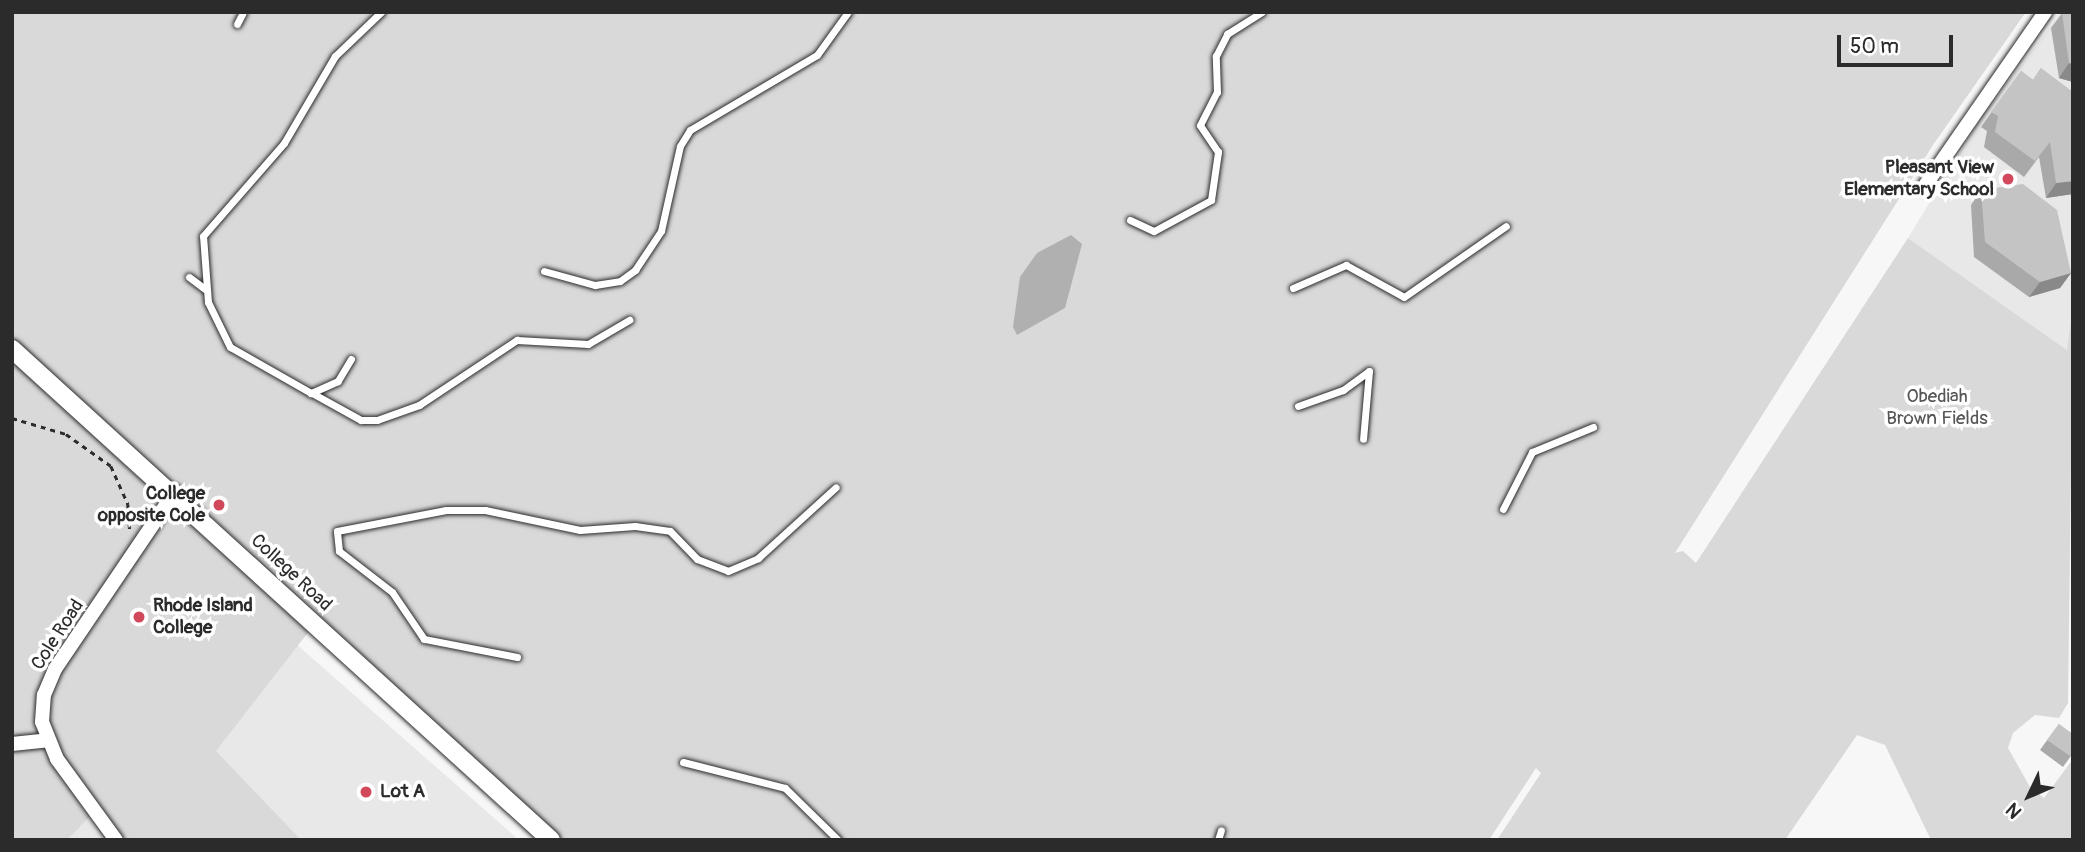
<!DOCTYPE html>
<html>
<head>
<meta charset="utf-8">
<style>
	body { margin:0 }
	#map { position:relative; width:2085px; height:852px; overflow:hidden; background:#f7f7f7; font-family:Pangolin,sans-serif }
	div>[style] { position:absolute }
	[style*='--x'] { left:calc(var(--x)*1px); top:calc(var(--y)*1px); width:calc(var(--w)*1px); rotate:calc(var(--a)*1deg) }
	.built>* { inset:0; background:#e8e8e8 }
	.green>* { inset:0; background:#d9d9d9 }
	.water>* { inset:0; background:#b0b0b0 }
	.path>* { height:2.5px; margin-top:-1.25px; transform-origin:0; background:repeating-linear-gradient(90deg,#2b2b2b 0 5px,transparent 0 10px) }
	.roads { filter:drop-shadow(0 0 2px #2b2b2b) drop-shadow(0 0 2px #2b2b2b) }
	.service>* { height:7px; margin:-3.5px; padding:0 3.5px; transform-origin:3.5px; border-radius:3.5px; background:#fff }
	.minor>* { height:14px; margin:-7px; padding:0 7px; transform-origin:7px; border-radius:7px; background:#fff }
	.tertiary>* { height:18px; margin:-9px; padding:0 9px; transform-origin:9px; border-radius:9px; background:#fff }
	.wall>* { inset:0; background:#a9a9a9 }
	.shaded-wall>* { inset:0; background:#898989 }
	.building>* { inset:0; background:#c4c4c4 }
	.dots>* { width:19px; height:19px; translate:-50% -50%; box-sizing:border-box; border:4px solid #fff; border-radius:50% }
	span { translate:-50% -50%; white-space:nowrap; text-align:center; line-height:1.15; -webkit-text-stroke:7px #fff; paint-order:stroke }
	.poi-label { font-size:19px; color:#2b2b2b; font-weight:700 }
	.right { translate:-100% -50%; text-align:right }
	.left { translate:0 -50%; text-align:left }
	.park-label { font-size:19px; color:#565656 }
	.street-label { font-size:19px; color:#2b2b2b }
	.frame { position:absolute; inset:0; border:14px solid #2b2b2b; pointer-events:none }
	.north { position:absolute; left:1994px; top:761px; width:70px; height:70px; -webkit-text-stroke:5px #fff; paint-order:stroke; rotate:226deg; font-size:19px; font-weight:700; line-height:28px; text-align:center; color:#2b2b2b }
	.north::after { content:''; display:block; margin:auto; width:24px; height:32px; background:#2b2b2b; clip-path:polygon(50% 0,100% 100%,50% 72%,0 100%) }
	.scale { position:absolute; left:1837px; top:35px; width:116px; height:32px; box-sizing:border-box; border:4px solid #2b2b2b; border-top:0; padding-left:9px; font-size:21px; line-height:24px; white-space:nowrap; color:#2b2b2b; -webkit-text-stroke:5px #fff; paint-order:stroke }
</style>
</head>
<body>
<div id="map">
	<div class="built">
		<i style="clip-path:polygon(2061px 12px,2073px 12px,2073px 354px,1908px 238px,1979px 121px)"></i>
		<i style="clip-path:polygon(12px 394px,519px 840px,12px 840px)"></i>
	</div>
	<div class="green">
		<i style="clip-path:polygon(12px 12px,2026px 12px,1933px 145px,1675px 553px,1683px 551px,1696px 563px,1908px 238px,2067px 350px,2073px 307px,2068px 703px,2059px 718px,2035px 715px,2013px 733px,2008px 748px,2030px 787px,2044px 798px,2073px 759px,2073px 840px,1931px 840px,1885px 745px,1857px 735px,1785px 840px,1497px 840px,1541px 773px,1536px 768px,1489px 840px,557px 840px,317px 621px,216px 751px,301px 840px,117px 840px,91px 815px,67px 840px,12px 840px)"></i>
	</div>
	<div class="water">
		<i style="clip-path:polygon(1071px 235px,1082px 244px,1065px 308px,1017px 335px,1013px 327px,1020px 277px,1037px 253px)"></i>
	</div>
	<div class="path">
		<i style="--x:12;--y:418;--w:56;--a:16.5"></i>
		<i style="--x:66;--y:434;--w:55;--a:35.4"></i>
		<i style="--x:111;--y:466;--w:42;--a:65.9"></i>
		<i style="--x:128;--y:504;--w:29;--a:86"></i>
	</div>
	<div class="roads">
		<div class="service">
			<i style="--x:237;--y:24;--w:13;--a:-63"></i>
			<i style="--x:1130;--y:220;--w:26;--a:25"></i>
			<i style="--x:1154;--y:231;--w:65;--a:-28.5"></i>
			<i style="--x:1211;--y:200;--w:49;--a:-81.7"></i>
			<i style="--x:1218;--y:152;--w:32;--a:-124"></i>
			<i style="--x:1200;--y:125;--w:37;--a:-63"></i>
			<i style="--x:1217;--y:92;--w:36;--a:-92"></i>
			<i style="--x:1216;--y:56;--w:25;--a:-63"></i>
			<i style="--x:1227;--y:34;--w:41;--a:-32.2"></i>
			<i style="--x:544;--y:271;--w:53;--a:15.4"></i>
			<i style="--x:595;--y:285;--w:25;--a:-9"></i>
			<i style="--x:620;--y:281;--w:19;--a:-36"></i>
			<i style="--x:635;--y:270;--w:47;--a:-56.3"></i>
			<i style="--x:661;--y:231;--w:87;--a:-77.4"></i>
			<i style="--x:680;--y:146;--w:19;--a:-58"></i>
			<i style="--x:690;--y:130;--w:147;--a:-30.6"></i>
			<i style="--x:817;--y:55;--w:53;--a:-54.2"></i>
			<i style="--x:189;--y:277;--w:20;--a:37"></i>
			<i style="--x:1293;--y:288;--w:58;--a:-23.5"></i>
			<i style="--x:1346;--y:265;--w:66;--a:28.9"></i>
			<i style="--x:1404;--y:297;--w:124;--a:-34.8"></i>
			<i style="--x:351;--y:359;--w:26;--a:121"></i>
			<i style="--x:338;--y:381;--w:30;--a:156"></i>
			<i style="--x:311;--y:393;--w:93;--a:-150.4"></i>
			<i style="--x:230;--y:347;--w:50;--a:-116.1"></i>
			<i style="--x:208;--y:302;--w:66;--a:-94.3"></i>
			<i style="--x:203;--y:236;--w:123;--a:-48.9"></i>
			<i style="--x:284;--y:143;--w:101;--a:-59.6"></i>
			<i style="--x:335;--y:56;--w:64;--a:-43.7"></i>
			<i style="--x:312;--y:393;--w:56;--a:28.9"></i>
			<i style="--x:361;--y:420;--w:16;--a:0"></i>
			<i style="--x:377;--y:420;--w:45;--a:-19.7"></i>
			<i style="--x:419;--y:405;--w:118;--a:-33.6"></i>
			<i style="--x:517;--y:340;--w:71;--a:3.2"></i>
			<i style="--x:588;--y:344;--w:48;--a:-30.3"></i>
			<i style="--x:1298;--y:406;--w:48;--a:-19.6"></i>
			<i style="--x:1343;--y:390;--w:32;--a:-36"></i>
			<i style="--x:1369;--y:371;--w:68;--a:95"></i>
			<i style="--x:1503;--y:509;--w:64;--a:-63"></i>
			<i style="--x:1532;--y:452;--w:66;--a:-22.3"></i>
			<i style="--x:517;--y:657;--w:95;--a:-169"></i>
			<i style="--x:424;--y:639;--w:57;--a:-124.2"></i>
			<i style="--x:392;--y:592;--w:67;--a:-142.3"></i>
			<i style="--x:339;--y:551;--w:20;--a:-96"></i>
			<i style="--x:337;--y:531;--w:111;--a:-10.9"></i>
			<i style="--x:446;--y:510;--w:39;--a:0"></i>
			<i style="--x:485;--y:510;--w:97;--a:11.9"></i>
			<i style="--x:580;--y:530;--w:55;--a:-4.2"></i>
			<i style="--x:635;--y:526;--w:35;--a:8"></i>
			<i style="--x:670;--y:531;--w:39;--a:46"></i>
			<i style="--x:697;--y:559;--w:33;--a:21"></i>
			<i style="--x:728;--y:571;--w:33;--a:-23"></i>
			<i style="--x:758;--y:558;--w:105;--a:-42.3"></i>
			<i style="--x:683;--y:762;--w:105;--a:14.3"></i>
			<i style="--x:785;--y:788;--w:74;--a:44.5"></i>
			<i style="--x:1218;--y:840;--w:10;--a:-73"></i>
		</div>
		<div class="minor">
			<i style="--x:1924;--y:187;--w:213;--a:-55.3"></i>
			<i style="--x:12;--y:744;--w:36;--a:-6"></i>
			<i style="--x:116;--y:840;--w:100;--a:-126.1"></i>
			<i style="--x:57;--y:759;--w:40;--a:-112"></i>
			<i style="--x:42;--y:722;--w:27;--a:-86"></i>
			<i style="--x:44;--y:695;--w:28;--a:-67"></i>
			<i style="--x:55;--y:669;--w:214;--a:-55.9"></i>
		</div>
		<div class="tertiary">
			<i style="--x:12;--y:349;--w:729;--a:42.33"></i>
		</div>
	</div>
	<div class="wall">
		<i style="clip-path:polygon(2063px 12px,2073px 12px,2073px 82px,2059px 78px,2051px 28px)"></i>
		<i style="clip-path:polygon(2041px 68px,2073px 194px,2046px 198px,2039px 157px,2024px 177px,1984px 147px,1987px 131px,1981px 127px,2021px 71px,2033px 80px)"></i>
		<i style="clip-path:polygon(1981px 190px,2071px 273px,2060px 288px,2029px 297px,1974px 257px,1971px 205px)"></i>
		<i style="clip-path:polygon(2059px 724px,2073px 753px,2063px 767px,2040px 750px)"></i>
	</div>
	<div class="shaded-wall">
		<i style="clip-path:polygon(2069px 63px,2073px 64px,2073px 82px,2059px 78px)"></i>
		<i style="clip-path:polygon(2073px 181px,2073px 194px,2046px 198px,2056px 183px)"></i>
		<i style="clip-path:polygon(2071px 273px,2060px 288px,2029px 297px,2040px 282px)"></i>
	</div>
	<div class="building">
		<i style="clip-path:polygon(2062px 13px,2073px 13px,2073px 64px,2069px 63px)"></i>
		<i style="clip-path:polygon(2041px 68px,2073px 92px,2073px 181px,2056px 183px,2050px 142px,2035px 161px,1995px 132px,1998px 116px,1991px 112px,2021px 71px,2033px 80px)"></i>
		<i style="clip-path:polygon(2023px 184px,2057px 210px,2071px 273px,2040px 282px,1985px 242px,1981px 190px)"></i>
		<i style="clip-path:polygon(2059px 724px,2073px 734px,2073px 752px,2070px 756px,2047px 740px)"></i>
	</div>
	<div class="dots">
		<i style="left:2008px;top:179px;background:#d1495b"></i>
		<i style="left:219px;top:505px;background:#d1495b"></i>
		<i style="left:139px;top:617px;background:#d1495b"></i>
		<i style="left:366px;top:792px;background:#d1495b"></i>
	</div>
	<div class="poi-label">
		<span class="right" style="left:1994px;top:179px">Pleasant View<br>Elementary School</span>
		<span class="right" style="left:205px;top:505px">College<br>opposite Cole</span>
		<span class="left" style="left:153px;top:617px">Rhode Island<br>College</span>
		<span class="left" style="left:380px;top:792px">Lot A</span>
	</div>
	<div class="park-label">
		<span style="left:1937px;top:408px">Obediah<br>Brown Fields</span>
	</div>
	<div class="street-label">
		<span style="left:291px;top:573px;rotate:43deg">College Road</span>
		<span style="left:58px;top:635px;rotate:-57deg">Cole Road</span>
	</div>
	<div class="frame"></div>
	<div class="north">N</div>
	<div class="scale">50 m</div>
</div>
</body>
</html>
